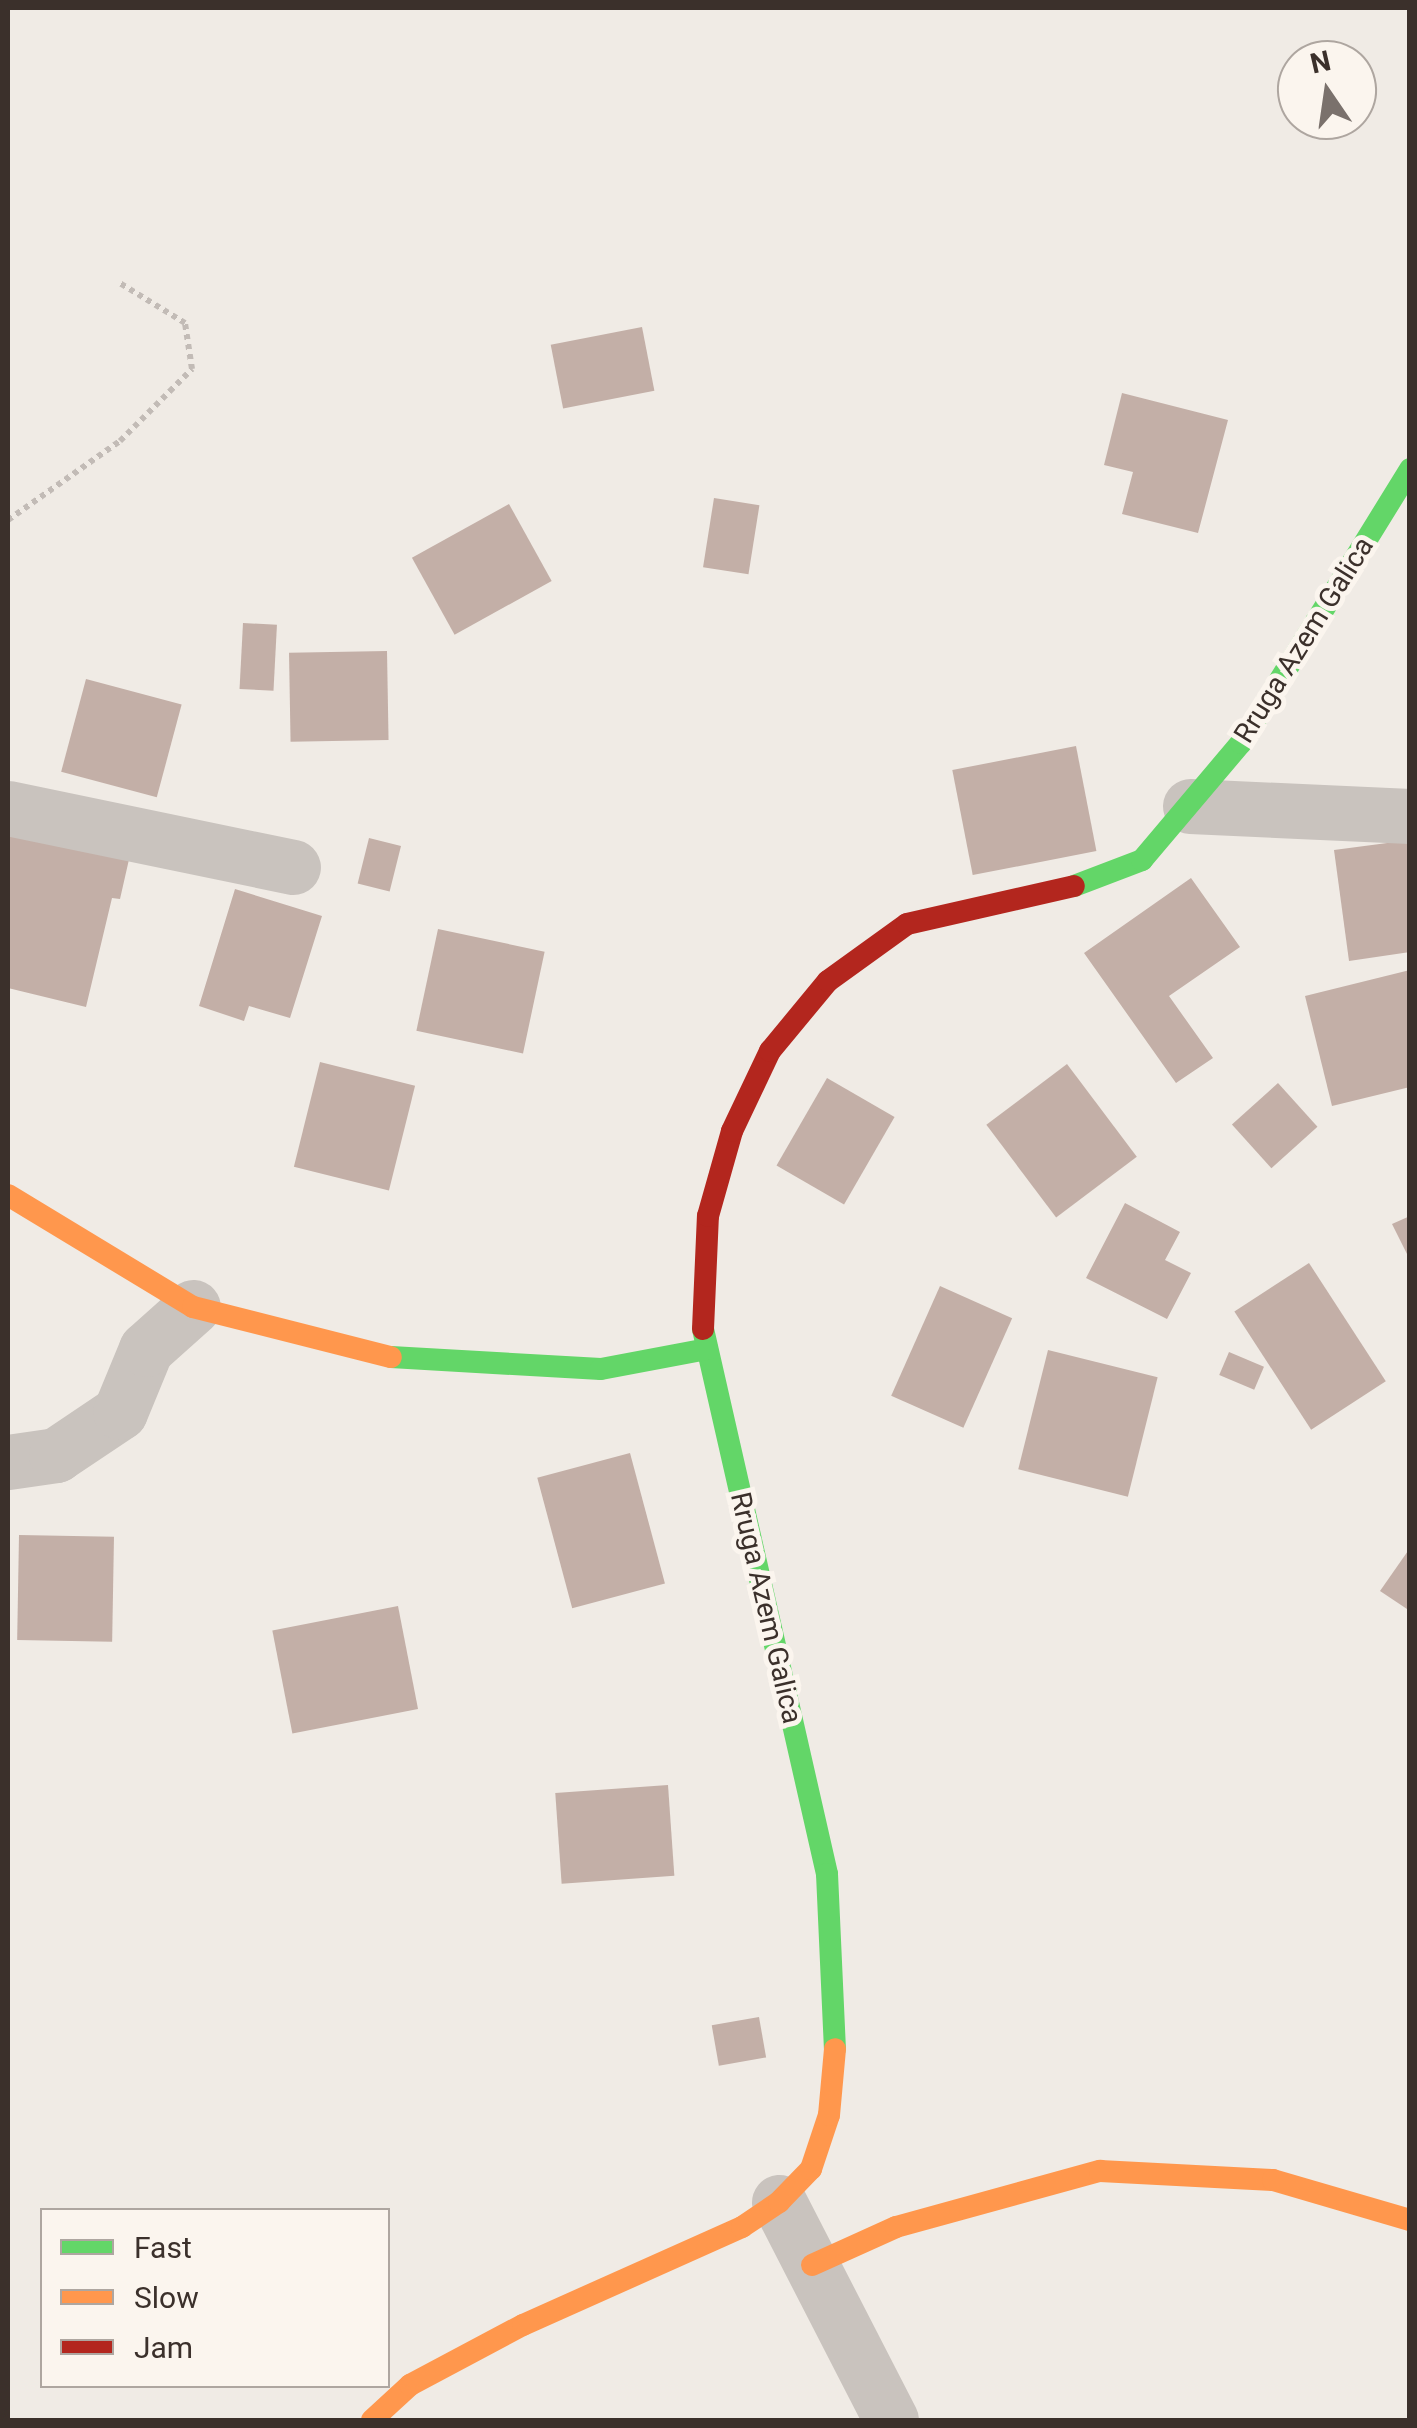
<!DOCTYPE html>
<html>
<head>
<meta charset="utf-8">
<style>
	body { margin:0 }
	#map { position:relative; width:1417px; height:2428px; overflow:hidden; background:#f0ebe5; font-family:Roboto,sans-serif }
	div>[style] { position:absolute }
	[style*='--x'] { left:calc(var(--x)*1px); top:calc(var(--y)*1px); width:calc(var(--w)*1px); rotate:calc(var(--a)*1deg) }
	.building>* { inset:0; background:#c3afa7; transform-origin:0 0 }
	.path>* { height:6px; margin-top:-3px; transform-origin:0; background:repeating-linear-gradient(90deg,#c2bbb6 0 5px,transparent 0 10px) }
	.street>* { height:55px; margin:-27.5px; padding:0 27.5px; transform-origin:27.5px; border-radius:27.5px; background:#c9c3be }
	.fast>* { height:22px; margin:-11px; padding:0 11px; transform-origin:11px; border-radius:11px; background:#63d668 }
	.slow>* { height:22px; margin:-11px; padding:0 11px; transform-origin:11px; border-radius:11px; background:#ff974d }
	.jam>* { height:22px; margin:-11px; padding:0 11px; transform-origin:11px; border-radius:11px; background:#b3261e }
	span { translate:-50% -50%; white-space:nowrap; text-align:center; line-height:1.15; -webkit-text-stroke:10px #fbf5ee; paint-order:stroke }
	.street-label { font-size:28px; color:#3b302b }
	.frame { position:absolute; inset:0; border:10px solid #3b302b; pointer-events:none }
	.legend { position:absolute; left:40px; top:2208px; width:350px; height:180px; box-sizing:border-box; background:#fbf5ee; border:2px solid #aea6a0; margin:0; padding:12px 18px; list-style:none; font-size:30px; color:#3b302b }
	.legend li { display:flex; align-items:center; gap:20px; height:50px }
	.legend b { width:50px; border:2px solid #aea6a0 }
	.north { position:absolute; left:1277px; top:40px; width:100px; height:100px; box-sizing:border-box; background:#fbf5ee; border:2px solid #aea6a0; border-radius:50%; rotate:347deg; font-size:28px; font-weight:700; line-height:40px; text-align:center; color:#3b302b }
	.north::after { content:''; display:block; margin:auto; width:35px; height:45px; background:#7a716c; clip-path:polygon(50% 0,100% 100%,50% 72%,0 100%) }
</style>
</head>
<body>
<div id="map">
	<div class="building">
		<i style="left:642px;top:327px;width:65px;height:93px;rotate:79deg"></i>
		<i style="clip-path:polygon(1122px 393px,1228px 420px,1198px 533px,1122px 514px,1133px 472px,1104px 465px)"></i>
		<i style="left:714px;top:498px;width:46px;height:70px;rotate:9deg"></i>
		<i style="left:509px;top:504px;width:88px;height:111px;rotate:61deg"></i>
		<i style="left:243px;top:623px;width:34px;height:66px;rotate:3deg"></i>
		<i style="left:387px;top:651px;width:89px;height:98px;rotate:89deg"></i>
		<i style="left:86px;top:679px;width:99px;height:96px;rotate:15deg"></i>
		<i style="left:1076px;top:746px;width:107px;height:126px;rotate:79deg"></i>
		<i style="clip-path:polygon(8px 826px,130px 855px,120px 899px,112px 898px,86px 1007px,8px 988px)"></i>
		<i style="left:369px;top:838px;width:33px;height:47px;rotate:14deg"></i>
		<i style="clip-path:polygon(1410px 840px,1410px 952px,1349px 961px,1334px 850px)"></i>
		<i style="clip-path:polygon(1191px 878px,1240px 947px,1169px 996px,1213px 1058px,1176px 1083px,1084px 953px)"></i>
		<i style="clip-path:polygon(235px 889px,322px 916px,290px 1018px,249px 1006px,244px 1021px,199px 1006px)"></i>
		<i style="left:438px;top:929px;width:109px;height:104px;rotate:12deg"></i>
		<i style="clip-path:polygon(1410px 970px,1410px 1087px,1332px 1106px,1305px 996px)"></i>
		<i style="left:320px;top:1062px;width:98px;height:108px;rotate:14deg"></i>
		<i style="left:1067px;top:1064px;width:116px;height:101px;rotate:53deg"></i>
		<i style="left:827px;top:1078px;width:78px;height:101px;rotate:30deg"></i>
		<i style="left:1278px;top:1083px;width:59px;height:62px;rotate:48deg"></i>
		<i style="clip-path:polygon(1125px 1203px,1180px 1232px,1165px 1260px,1191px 1273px,1167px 1319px,1086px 1278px)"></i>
		<i style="clip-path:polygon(1410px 1216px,1410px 1260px,1392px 1224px)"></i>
		<i style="left:1309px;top:1263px;width:141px;height:89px;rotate:57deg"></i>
		<i style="left:940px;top:1286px;width:79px;height:120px;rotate:24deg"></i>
		<i style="left:1048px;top:1350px;width:113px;height:123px;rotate:14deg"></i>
		<i style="left:1229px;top:1352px;width:38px;height:25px;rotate:23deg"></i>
		<i style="left:630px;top:1453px;width:135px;height:96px;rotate:75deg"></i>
		<i style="left:19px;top:1535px;width:95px;height:105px;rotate:1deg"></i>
		<i style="clip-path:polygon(1410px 1548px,1410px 1611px,1380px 1591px)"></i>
		<i style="left:398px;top:1606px;width:105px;height:128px;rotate:79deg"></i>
		<i style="left:668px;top:1785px;width:91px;height:113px;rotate:86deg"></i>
		<i style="left:759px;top:2017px;width:41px;height:48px;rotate:80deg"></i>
	</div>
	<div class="path">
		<i style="--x:8;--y:520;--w:137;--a:-35.2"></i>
		<i style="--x:120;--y:441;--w:102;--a:-45"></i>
		<i style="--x:192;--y:369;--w:47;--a:-98.7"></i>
		<i style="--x:185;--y:323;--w:79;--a:-148.5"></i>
	</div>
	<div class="street">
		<i style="--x:1190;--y:806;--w:220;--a:2.6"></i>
		<i style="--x:8;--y:808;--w:291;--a:11.7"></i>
		<i style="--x:8;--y:1462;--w:49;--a:-8.3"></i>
		<i style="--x:56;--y:1455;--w:77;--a:-33.9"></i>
		<i style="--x:120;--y:1412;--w:68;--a:-67.6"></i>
		<i style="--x:146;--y:1349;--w:63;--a:-41.8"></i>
		<i style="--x:779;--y:2202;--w:245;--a:62.8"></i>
	</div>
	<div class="fast">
		<i style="--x:1074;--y:886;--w:73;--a:-20.9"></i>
		<i style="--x:1142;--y:860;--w:153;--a:-49.8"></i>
		<i style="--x:1241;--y:743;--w:322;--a:-58.3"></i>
		<i style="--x:703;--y:1329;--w:559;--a:77.18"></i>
		<i style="--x:827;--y:1874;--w:175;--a:87.4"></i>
		<i style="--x:391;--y:1357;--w:210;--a:3.3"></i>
		<i style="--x:601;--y:1369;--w:108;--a:-10.7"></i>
	</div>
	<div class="slow">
		<i style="--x:8;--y:1195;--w:216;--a:31.2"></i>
		<i style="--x:193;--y:1307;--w:204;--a:14.2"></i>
		<i style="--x:812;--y:2265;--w:92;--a:-24.3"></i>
		<i style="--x:896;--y:2227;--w:212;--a:-15.4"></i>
		<i style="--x:1100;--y:2171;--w:173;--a:3"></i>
		<i style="--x:1273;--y:2180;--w:143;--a:16.3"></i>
		<i style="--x:372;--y:2420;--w:52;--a:-42.6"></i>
		<i style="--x:410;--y:2385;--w:128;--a:-28"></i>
		<i style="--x:523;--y:2325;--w:240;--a:-24.1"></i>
		<i style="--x:742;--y:2227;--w:45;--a:-34"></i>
		<i style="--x:779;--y:2202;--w:46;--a:-45.9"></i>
		<i style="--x:811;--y:2169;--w:57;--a:-71.6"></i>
		<i style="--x:829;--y:2115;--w:66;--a:-84.8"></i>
	</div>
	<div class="jam">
		<i style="--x:703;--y:1329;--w:113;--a:-87.5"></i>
		<i style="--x:708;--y:1216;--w:88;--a:-74.2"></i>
		<i style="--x:732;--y:1131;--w:89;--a:-64.6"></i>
		<i style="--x:770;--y:1051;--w:91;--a:-50.4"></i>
		<i style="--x:828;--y:981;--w:97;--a:-35.8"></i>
		<i style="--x:907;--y:924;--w:171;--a:-12.8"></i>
	</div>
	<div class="street-label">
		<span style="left:1304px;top:640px;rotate:-58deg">Rruga Azem Galica</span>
		<span style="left:766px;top:1608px;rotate:77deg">Rruga Azem Galica</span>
	</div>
	<div class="frame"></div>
	<ul class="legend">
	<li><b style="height:12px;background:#63d668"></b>Fast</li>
	<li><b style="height:12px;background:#ff974d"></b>Slow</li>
	<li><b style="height:12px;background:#b3261e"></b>Jam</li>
	</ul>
	<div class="north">N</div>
</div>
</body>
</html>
